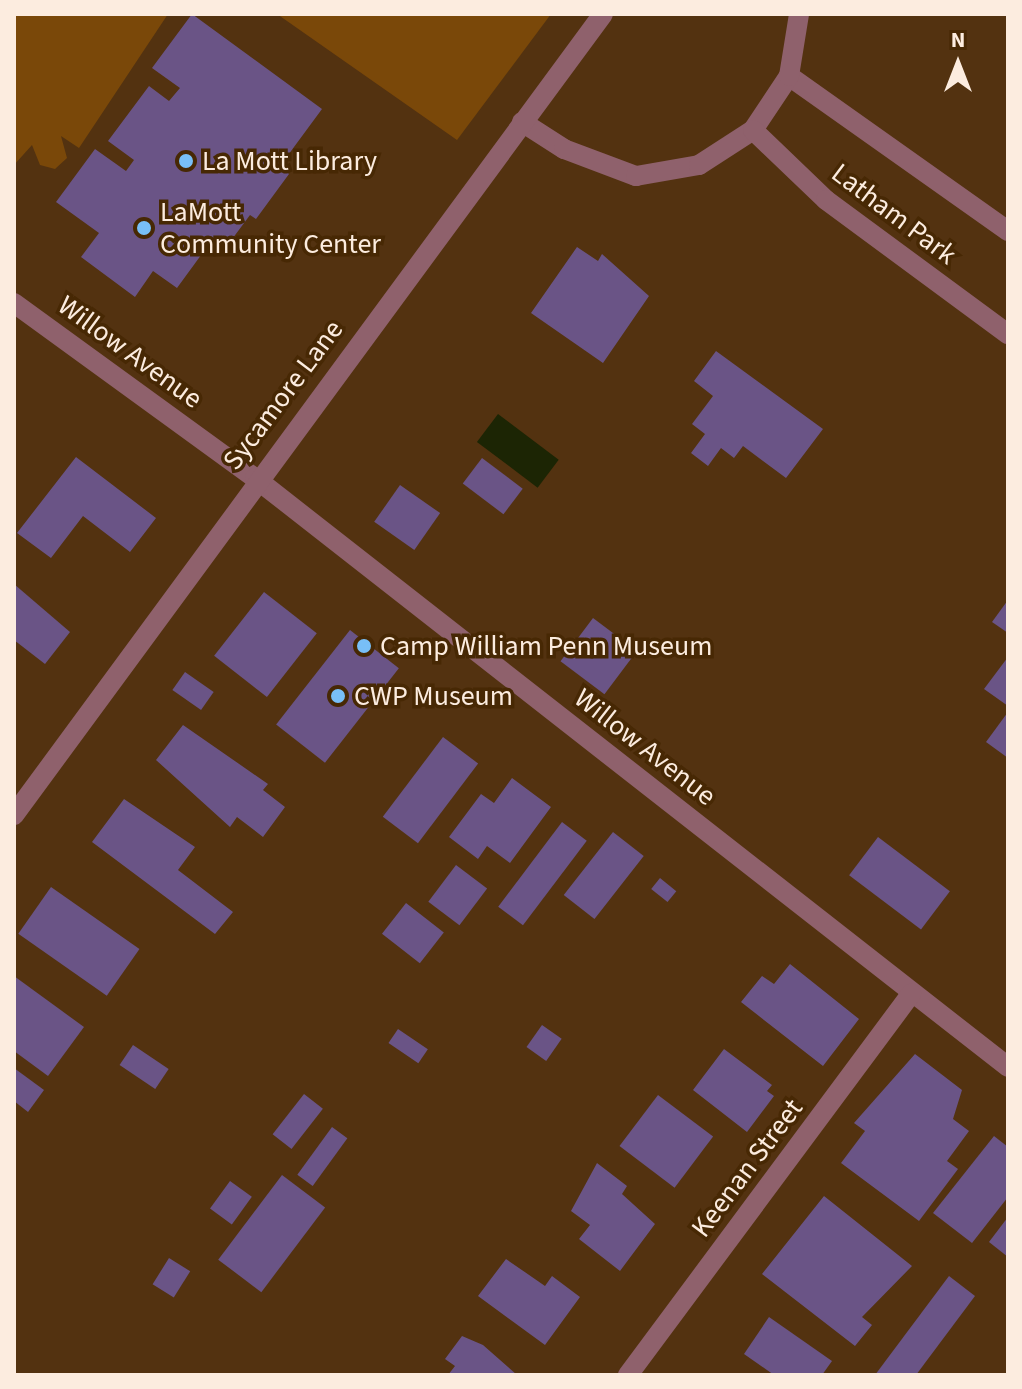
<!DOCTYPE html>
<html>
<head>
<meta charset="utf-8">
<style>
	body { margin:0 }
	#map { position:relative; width:1022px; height:1389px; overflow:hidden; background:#533210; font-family:"Source Sans 3",sans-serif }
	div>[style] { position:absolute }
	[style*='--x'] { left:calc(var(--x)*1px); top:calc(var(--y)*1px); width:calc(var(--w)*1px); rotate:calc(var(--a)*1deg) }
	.green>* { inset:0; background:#7a4809 }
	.water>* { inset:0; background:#1c2504; transform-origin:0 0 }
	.building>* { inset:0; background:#6a5486; transform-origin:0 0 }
	.minor>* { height:20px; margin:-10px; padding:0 10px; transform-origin:10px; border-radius:10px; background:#8f616c }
	.dots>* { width:22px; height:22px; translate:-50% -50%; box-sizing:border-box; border:4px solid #472804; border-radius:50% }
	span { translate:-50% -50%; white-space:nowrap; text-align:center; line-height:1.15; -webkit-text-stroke:7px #472804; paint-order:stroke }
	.poi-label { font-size:28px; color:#fcecdf }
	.left { translate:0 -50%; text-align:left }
	.street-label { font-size:28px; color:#fcecdf }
	.frame { position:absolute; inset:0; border:16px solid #fcecdf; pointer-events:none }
	.north { position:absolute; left:918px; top:24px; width:80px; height:80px; -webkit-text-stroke:6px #472804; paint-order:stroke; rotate:0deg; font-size:22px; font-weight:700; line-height:32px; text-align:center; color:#fcecdf }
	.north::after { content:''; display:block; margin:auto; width:28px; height:36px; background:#fcecdf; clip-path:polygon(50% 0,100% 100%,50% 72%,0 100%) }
</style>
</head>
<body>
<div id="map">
	<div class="green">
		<i style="clip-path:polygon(14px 14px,168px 14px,79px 148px,61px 136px,67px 158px,55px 169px,40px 165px,32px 145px,14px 165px)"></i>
		<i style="clip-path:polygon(277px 14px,551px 14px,457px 140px)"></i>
	</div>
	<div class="water">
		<i style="left:498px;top:414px;width:76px;height:35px;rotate:37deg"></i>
	</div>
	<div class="building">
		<i style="clip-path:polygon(192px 14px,322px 109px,280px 166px,289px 174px,256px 219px,250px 215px,227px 246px,215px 236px,177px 288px,153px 271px,135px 297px,81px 257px,99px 233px,56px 202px,95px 149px,126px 171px,134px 160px,108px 141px,149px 86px,169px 101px,180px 88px,152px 68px)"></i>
		<i style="clip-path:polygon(577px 247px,598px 261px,602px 254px,649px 296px,603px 363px,531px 313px)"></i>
		<i style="clip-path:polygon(716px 351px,823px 429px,786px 478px,743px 446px,734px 458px,721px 448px,708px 466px,691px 453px,705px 434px,692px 424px,713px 396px,694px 381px)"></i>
		<i style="clip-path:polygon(76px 457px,156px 518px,130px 552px,83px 516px,51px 558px,17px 533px)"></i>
		<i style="left:482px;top:458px;width:51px;height:32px;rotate:37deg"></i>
		<i style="left:400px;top:485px;width:49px;height:45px;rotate:35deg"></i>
		<i style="clip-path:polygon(14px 584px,70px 632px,45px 664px,14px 640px)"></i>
		<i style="left:264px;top:592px;width:67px;height:81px;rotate:38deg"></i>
		<i style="clip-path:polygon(1008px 600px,1008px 633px,992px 622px)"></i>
		<i style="left:593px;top:618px;width:55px;height:54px;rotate:37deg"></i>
		<i style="left:350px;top:630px;width:62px;height:120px;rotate:38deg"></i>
		<i style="clip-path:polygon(1008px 657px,1008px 706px,984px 689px)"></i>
		<i style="left:185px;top:672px;width:35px;height:22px;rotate:35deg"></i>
		<i style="clip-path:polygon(1008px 712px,1008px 758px,986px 742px)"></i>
		<i style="clip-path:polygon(183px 725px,268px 784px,263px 790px,285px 807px,263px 837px,237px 817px,230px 827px,156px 760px)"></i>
		<i style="left:443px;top:737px;width:44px;height:100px;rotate:37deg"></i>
		<i style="clip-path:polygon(512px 778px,551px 807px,510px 863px,487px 846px,478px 859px,449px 837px,481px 794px,494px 803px)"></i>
		<i style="clip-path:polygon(124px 799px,195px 847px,178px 870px,233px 912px,215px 934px,92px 842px)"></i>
		<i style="left:562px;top:822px;width:31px;height:106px;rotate:37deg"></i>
		<i style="left:613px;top:832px;width:39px;height:80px;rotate:38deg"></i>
		<i style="left:878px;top:837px;width:90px;height:48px;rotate:37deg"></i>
		<i style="left:456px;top:865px;width:39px;height:46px;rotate:37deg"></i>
		<i style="left:660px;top:878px;width:21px;height:14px;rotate:39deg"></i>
		<i style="left:51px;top:887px;width:108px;height:57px;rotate:35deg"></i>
		<i style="left:406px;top:903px;width:48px;height:39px;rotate:38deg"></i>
		<i style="clip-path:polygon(790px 964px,859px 1019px,823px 1066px,741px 1002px,762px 976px,774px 984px)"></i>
		<i style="clip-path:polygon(14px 976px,84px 1027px,48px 1076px,14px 1051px)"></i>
		<i style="left:542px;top:1025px;width:24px;height:27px;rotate:35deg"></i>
		<i style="left:398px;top:1029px;width:36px;height:17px;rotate:34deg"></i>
		<i style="left:133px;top:1045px;width:43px;height:24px;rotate:34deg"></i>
		<i style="clip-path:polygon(724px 1049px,772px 1085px,767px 1091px,774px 1096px,747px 1132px,693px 1090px)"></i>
		<i style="clip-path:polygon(915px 1054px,962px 1090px,953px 1119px,969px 1131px,947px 1161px,958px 1169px,919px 1221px,841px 1163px,865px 1131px,854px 1123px)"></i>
		<i style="clip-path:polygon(14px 1068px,44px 1090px,28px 1112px,14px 1101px)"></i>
		<i style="left:304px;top:1094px;width:24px;height:51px;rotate:38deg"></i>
		<i style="left:658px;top:1095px;width:69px;height:64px;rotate:37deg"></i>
		<i style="left:332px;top:1127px;width:19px;height:59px;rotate:36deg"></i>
		<i style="clip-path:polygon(994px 1136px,1008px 1147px,1008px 1197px,972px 1243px,933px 1213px)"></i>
		<i style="clip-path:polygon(597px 1163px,627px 1186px,622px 1194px,655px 1224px,620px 1271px,579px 1239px,590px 1225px,571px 1211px)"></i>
		<i style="left:282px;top:1175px;width:54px;height:106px;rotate:37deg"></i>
		<i style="left:230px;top:1181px;width:27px;height:34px;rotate:36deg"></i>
		<i style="clip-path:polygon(824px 1196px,912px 1266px,862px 1317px,872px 1325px,855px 1346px,762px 1274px)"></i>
		<i style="clip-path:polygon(1008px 1217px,1008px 1257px,989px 1242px)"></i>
		<i style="left:169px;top:1258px;width:25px;height:31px;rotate:32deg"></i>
		<i style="clip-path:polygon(506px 1259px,545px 1286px,552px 1276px,580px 1297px,545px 1345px,478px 1296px)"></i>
		<i style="clip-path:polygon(949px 1276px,975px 1296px,916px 1375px,875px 1375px)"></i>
		<i style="clip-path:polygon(769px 1317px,832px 1361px,822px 1375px,774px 1375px,744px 1354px)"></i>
		<i style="clip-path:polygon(462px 1336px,483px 1345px,517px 1375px,448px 1375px,455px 1366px,445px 1359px)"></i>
	</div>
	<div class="minor">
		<i style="--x:789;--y:76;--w:268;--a:35.3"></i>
		<i style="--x:522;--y:122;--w:50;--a:32.7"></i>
		<i style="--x:564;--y:149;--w:77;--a:20.6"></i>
		<i style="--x:636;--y:176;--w:64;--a:-9.9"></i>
		<i style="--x:699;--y:165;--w:64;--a:-32.9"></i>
		<i style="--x:753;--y:130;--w:65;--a:-56.3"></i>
		<i style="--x:789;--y:76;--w:63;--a:-80.8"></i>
		<i style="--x:753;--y:130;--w:101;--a:43.8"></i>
		<i style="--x:826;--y:200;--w:226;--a:36.4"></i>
		<i style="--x:14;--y:303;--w:298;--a:36"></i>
		<i style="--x:255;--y:478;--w:956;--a:38.03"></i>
		<i style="--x:14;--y:815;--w:994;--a:-53.67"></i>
		<i style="--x:628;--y:1375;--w:475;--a:-53.4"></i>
	</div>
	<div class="dots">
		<i style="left:186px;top:161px;background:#78bff7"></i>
		<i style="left:144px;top:228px;background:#78bff7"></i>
		<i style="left:364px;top:646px;background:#78bff7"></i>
		<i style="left:338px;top:696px;background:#78bff7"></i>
	</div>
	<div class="poi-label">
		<span class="left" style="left:202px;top:161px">La Mott Library</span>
		<span class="left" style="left:160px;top:228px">LaMott<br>Community Center</span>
		<span class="left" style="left:380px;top:646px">Camp William Penn Museum</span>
		<span class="left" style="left:354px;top:696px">CWP Museum</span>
	</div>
	<div class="street-label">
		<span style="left:894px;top:214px;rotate:37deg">Latham Park</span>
		<span style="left:130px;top:352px;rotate:36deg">Willow Avenue</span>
		<span style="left:283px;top:395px;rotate:-53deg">Sycamore Lane</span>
		<span style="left:645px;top:747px;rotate:38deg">Willow Avenue</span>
		<span style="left:747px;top:1168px;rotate:-53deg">Keenan Street</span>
	</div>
	<div class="frame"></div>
	<div class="north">N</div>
</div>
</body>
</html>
